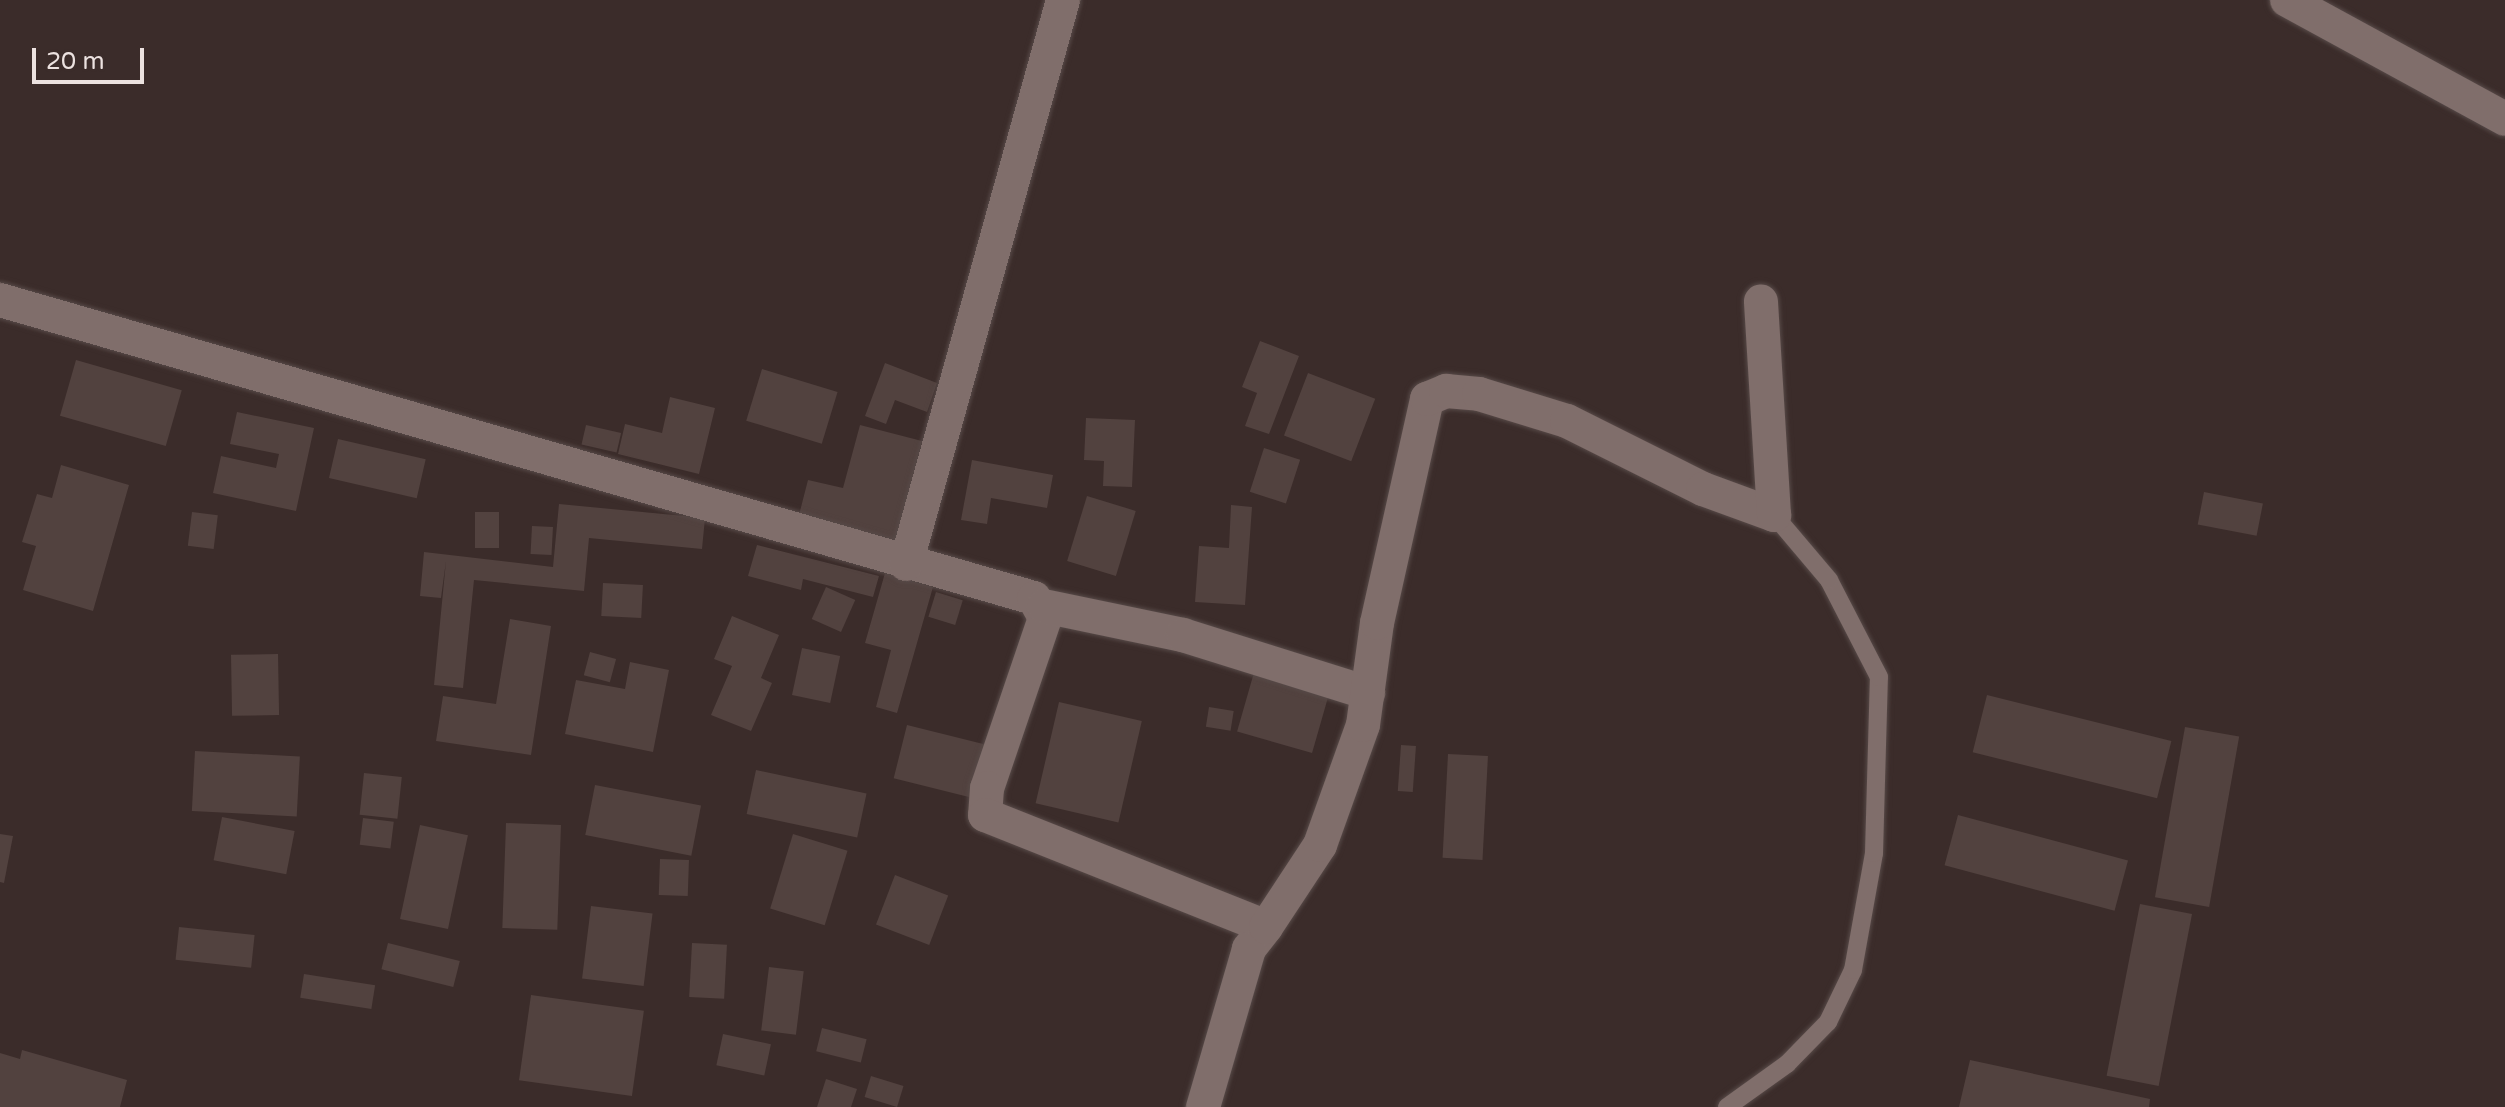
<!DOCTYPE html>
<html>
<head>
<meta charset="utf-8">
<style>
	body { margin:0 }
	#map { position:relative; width:2505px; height:1107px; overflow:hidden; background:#3b2c2a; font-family:"Varela Round",sans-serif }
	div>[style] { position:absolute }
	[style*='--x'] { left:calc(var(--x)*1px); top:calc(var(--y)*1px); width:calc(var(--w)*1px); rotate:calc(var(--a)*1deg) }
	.building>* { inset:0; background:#52423f; transform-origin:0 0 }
	.roads { filter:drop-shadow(0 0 2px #574a48) drop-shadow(0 0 2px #574a48) }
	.service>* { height:18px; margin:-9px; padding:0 9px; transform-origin:9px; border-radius:9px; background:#806e6b }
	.minor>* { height:34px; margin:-17px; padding:0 17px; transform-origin:17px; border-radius:17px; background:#806e6b }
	span { translate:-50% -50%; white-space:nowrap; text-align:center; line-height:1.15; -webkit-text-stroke:6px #3b2c2a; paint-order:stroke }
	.scale { position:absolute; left:32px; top:48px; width:112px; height:36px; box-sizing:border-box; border:4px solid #ece2e0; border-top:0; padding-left:10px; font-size:24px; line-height:28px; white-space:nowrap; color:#ece2e0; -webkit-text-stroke:6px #3b2c2a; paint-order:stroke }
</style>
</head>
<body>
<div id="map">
	<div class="building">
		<i style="clip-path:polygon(1260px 341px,1299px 356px,1269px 434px,1245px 426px,1257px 393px,1242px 387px)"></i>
		<i style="left:76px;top:360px;width:110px;height:58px;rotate:16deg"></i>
		<i style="clip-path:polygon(885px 363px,937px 383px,927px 412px,895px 400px,886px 424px,865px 416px)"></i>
		<i style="left:762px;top:369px;width:79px;height:54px;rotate:17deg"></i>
		<i style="left:1308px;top:373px;width:72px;height:67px;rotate:21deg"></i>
		<i style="clip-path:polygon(670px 397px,715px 408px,699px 474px,618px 454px,625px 424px,662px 433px)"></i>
		<i style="clip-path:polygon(237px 412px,314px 428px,296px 511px,213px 493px,221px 456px,276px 468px,279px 454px,230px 444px)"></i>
		<i style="clip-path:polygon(1086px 418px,1135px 420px,1132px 487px,1103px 486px,1104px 461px,1084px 460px)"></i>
		<i style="left:586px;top:425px;width:36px;height:20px;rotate:13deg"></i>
		<i style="clip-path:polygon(860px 425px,922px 441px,896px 540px,799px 515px,808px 480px,843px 488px)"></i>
		<i style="left:338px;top:439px;width:90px;height:40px;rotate:13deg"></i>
		<i style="left:1264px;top:448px;width:38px;height:46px;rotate:18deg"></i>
		<i style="clip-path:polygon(972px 460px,1053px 475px,1047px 508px,991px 498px,987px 524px,961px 520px)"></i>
		<i style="clip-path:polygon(61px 465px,129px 485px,93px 611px,23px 590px,36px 546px,22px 542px,37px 494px,52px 498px)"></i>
		<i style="left:2204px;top:492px;width:60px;height:33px;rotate:11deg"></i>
		<i style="left:1087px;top:496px;width:51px;height:68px;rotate:17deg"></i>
		<i style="clip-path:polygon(559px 504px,705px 518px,702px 549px,589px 538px,584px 591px,474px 580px,463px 688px,434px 685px,446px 561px,441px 598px,420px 596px,424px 552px,553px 567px)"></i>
		<i style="clip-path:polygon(1231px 505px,1252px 507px,1245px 605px,1195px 602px,1199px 546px,1229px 548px)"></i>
		<i style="left:192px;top:512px;width:26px;height:34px;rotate:7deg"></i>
		<i style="left:475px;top:512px;width:24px;height:36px"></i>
		<i style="left:532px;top:526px;width:21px;height:28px;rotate:3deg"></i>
		<i style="clip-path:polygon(757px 545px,879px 576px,873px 597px,803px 579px,801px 590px,748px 576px)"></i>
		<i style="clip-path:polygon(885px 573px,933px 587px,897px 713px,876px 707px,891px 650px,865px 643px)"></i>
		<i style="left:603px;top:583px;width:40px;height:33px;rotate:3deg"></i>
		<i style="left:826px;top:587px;width:32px;height:35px;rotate:24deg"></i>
		<i style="left:936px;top:592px;width:28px;height:26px;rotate:17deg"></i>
		<i style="clip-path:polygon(732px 616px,779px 635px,761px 678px,772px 683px,751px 731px,711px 715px,732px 666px,714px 659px)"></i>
		<i style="clip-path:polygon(510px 619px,551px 626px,531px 755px,436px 741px,443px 696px,496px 704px)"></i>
		<i style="left:802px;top:648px;width:39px;height:48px;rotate:12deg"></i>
		<i style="left:590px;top:652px;width:27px;height:24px;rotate:15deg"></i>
		<i style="left:278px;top:654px;width:61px;height:47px;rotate:89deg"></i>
		<i style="clip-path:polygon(630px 662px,669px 670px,653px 752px,565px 734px,576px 680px,625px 689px)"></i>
		<i style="left:1255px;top:669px;width:78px;height:65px;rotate:16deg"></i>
		<i style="left:1987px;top:695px;width:190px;height:59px;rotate:14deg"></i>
		<i style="left:1059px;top:702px;width:85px;height:104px;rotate:13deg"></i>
		<i style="left:1209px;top:707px;width:25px;height:20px;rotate:9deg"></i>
		<i style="left:907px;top:725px;width:92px;height:55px;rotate:14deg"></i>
		<i style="left:2185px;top:727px;width:55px;height:173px;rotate:10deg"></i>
		<i style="left:1401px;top:745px;width:15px;height:46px;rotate:4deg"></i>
		<i style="left:195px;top:751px;width:105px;height:60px;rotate:3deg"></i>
		<i style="left:1448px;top:754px;width:40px;height:104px;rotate:3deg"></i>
		<i style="left:756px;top:770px;width:113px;height:45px;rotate:12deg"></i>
		<i style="left:364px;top:773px;width:38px;height:42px;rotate:6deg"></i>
		<i style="left:595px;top:785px;width:108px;height:51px;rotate:11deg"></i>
		<i style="left:1958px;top:815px;width:176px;height:52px;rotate:15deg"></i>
		<i style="left:222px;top:817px;width:74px;height:44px;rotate:11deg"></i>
		<i style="left:363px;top:818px;width:31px;height:27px;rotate:7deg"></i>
		<i style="left:506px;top:823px;width:55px;height:105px;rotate:2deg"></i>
		<i style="left:420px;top:825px;width:49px;height:96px;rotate:12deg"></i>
		<i style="clip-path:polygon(0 834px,13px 836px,4px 883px,0 882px)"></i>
		<i style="left:793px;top:834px;width:57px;height:78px;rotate:17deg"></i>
		<i style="left:660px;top:859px;width:29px;height:36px;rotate:2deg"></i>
		<i style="left:895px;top:875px;width:57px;height:53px;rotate:21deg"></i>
		<i style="left:2140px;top:904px;width:53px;height:175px;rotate:11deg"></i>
		<i style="left:591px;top:906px;width:62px;height:73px;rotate:7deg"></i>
		<i style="left:179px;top:927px;width:76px;height:33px;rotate:6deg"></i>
		<i style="left:388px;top:943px;width:74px;height:27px;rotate:14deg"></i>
		<i style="left:692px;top:943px;width:35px;height:54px;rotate:3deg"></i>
		<i style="left:769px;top:967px;width:35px;height:64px;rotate:7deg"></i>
		<i style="left:304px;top:974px;width:72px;height:24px;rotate:9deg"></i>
		<i style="left:531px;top:995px;width:114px;height:86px;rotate:8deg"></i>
		<i style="left:822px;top:1028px;width:46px;height:24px;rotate:14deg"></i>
		<i style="left:723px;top:1034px;width:49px;height:32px;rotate:12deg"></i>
		<i style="clip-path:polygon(22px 1050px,127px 1080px,120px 1107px,0 1107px,0 1053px,20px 1059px)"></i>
		<i style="clip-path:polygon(1970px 1060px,2150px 1099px,2149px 1107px,1959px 1107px)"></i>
		<i style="left:871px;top:1076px;width:34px;height:22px;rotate:17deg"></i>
		<i style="clip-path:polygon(826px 1079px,857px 1089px,851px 1107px,817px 1107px)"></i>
	</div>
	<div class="roads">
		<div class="service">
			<i style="--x:1727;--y:1107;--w:74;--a:-35.6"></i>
			<i style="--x:1787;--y:1064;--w:59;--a:-45.7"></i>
			<i style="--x:1828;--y:1022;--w:58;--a:-64.3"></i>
			<i style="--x:1853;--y:970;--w:119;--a:-79.8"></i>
			<i style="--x:1874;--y:853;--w:176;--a:-88.4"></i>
			<i style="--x:1879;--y:677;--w:109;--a:-117.3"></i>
			<i style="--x:1829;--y:580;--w:85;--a:-130.2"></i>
		</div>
		<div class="minor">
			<i style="--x:2287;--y:0;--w:248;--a:28.6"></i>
			<i style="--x:0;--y:300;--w:1076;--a:16.08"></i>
			<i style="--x:1034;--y:598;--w:23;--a:61"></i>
			<i style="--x:1045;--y:618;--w:180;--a:108.8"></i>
			<i style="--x:987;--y:788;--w:27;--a:94"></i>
			<i style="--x:985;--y:815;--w:302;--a:21.7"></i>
			<i style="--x:1266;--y:927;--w:28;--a:128"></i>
			<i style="--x:1249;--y:949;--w:165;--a:106.2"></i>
			<i style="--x:906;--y:564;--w:585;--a:-74.44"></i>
			<i style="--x:1044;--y:606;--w:142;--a:11.8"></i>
			<i style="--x:1183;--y:635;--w:194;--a:17.4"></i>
			<i style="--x:1266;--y:927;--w:98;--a:-56.6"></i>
			<i style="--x:1320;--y:845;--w:127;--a:-70.3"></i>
			<i style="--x:1363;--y:725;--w:103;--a:-82.2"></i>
			<i style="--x:1377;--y:623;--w:230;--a:-77.4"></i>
			<i style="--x:1427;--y:399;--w:21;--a:-23"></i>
			<i style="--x:1446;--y:391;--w:33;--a:5"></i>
			<i style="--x:1479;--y:394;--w:92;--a:17.1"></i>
			<i style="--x:1567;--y:421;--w:152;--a:26.6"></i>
			<i style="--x:1703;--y:489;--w:76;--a:20.1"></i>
			<i style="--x:1774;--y:515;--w:214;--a:-93.5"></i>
		</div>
	</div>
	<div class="scale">20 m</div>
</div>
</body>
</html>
